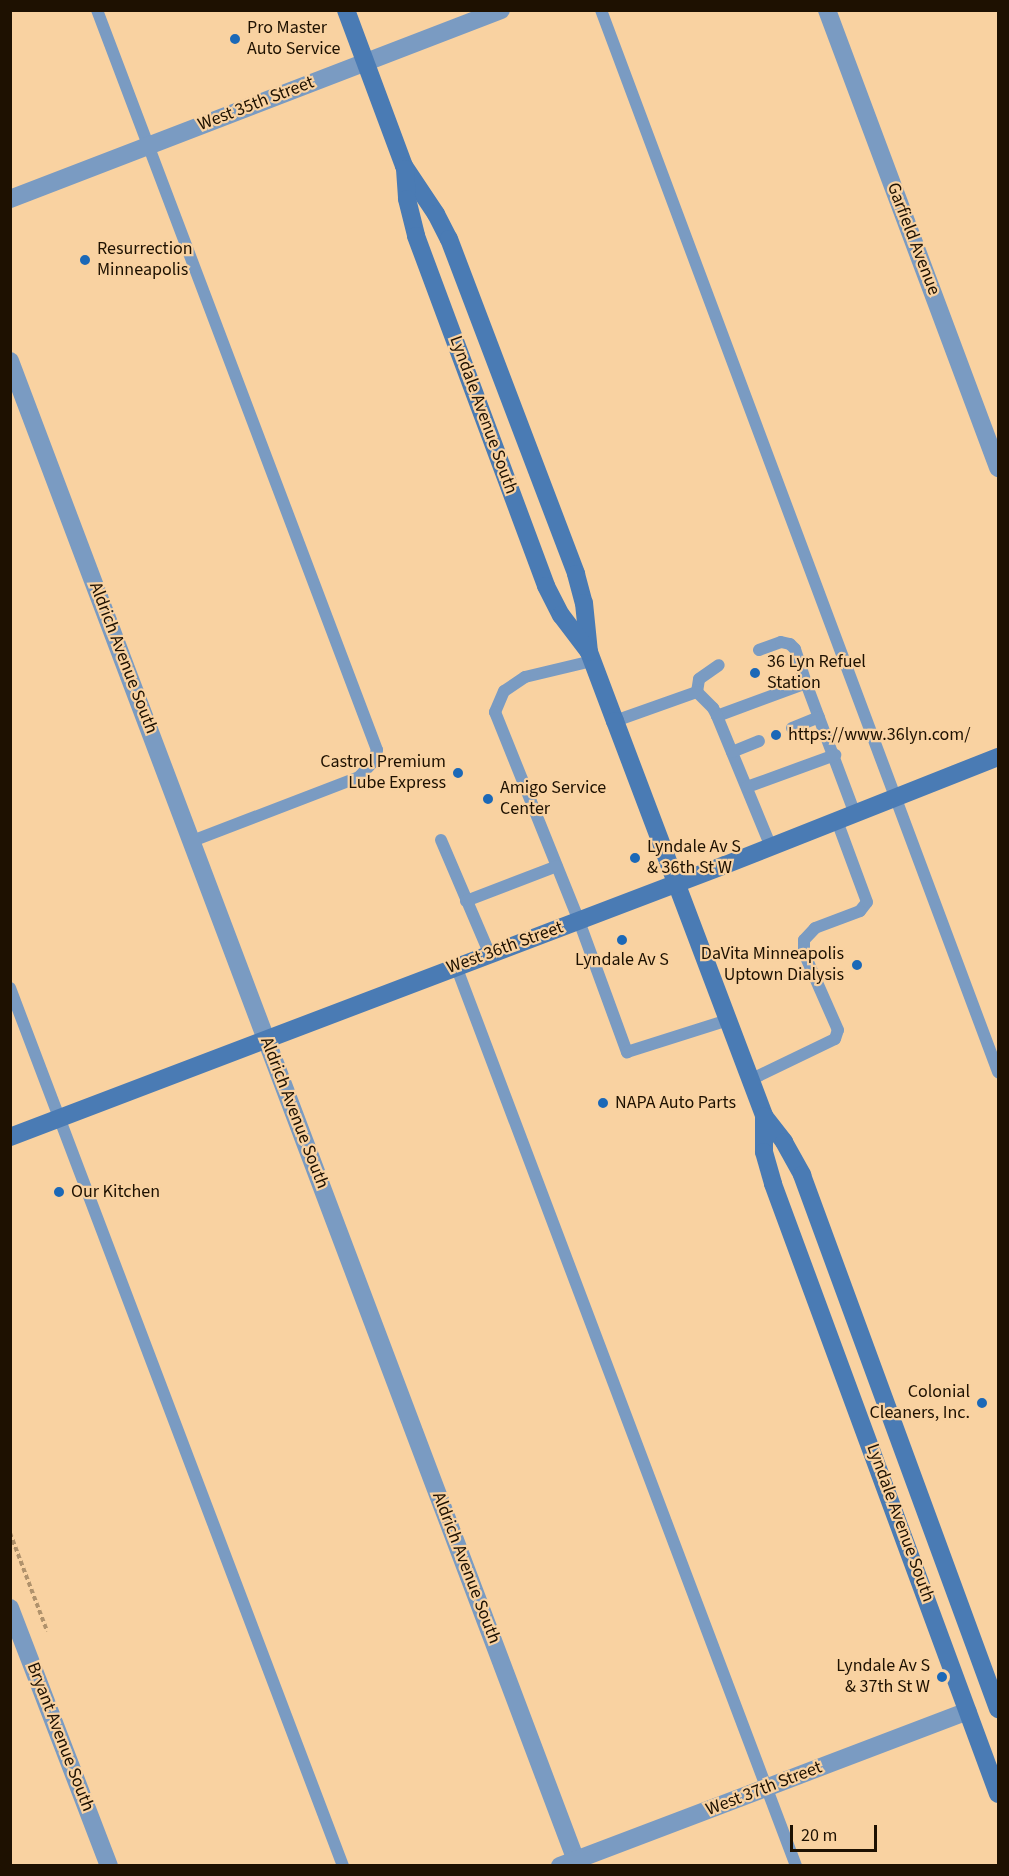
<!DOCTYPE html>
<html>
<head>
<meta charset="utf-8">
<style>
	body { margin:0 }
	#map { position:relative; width:1009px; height:1876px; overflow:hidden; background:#f9d2a1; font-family:"Source Sans 3",sans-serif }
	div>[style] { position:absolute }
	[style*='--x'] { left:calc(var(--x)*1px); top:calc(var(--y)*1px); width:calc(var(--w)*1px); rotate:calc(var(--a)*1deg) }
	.path>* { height:4px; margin-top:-2px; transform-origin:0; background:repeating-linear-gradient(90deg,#b0926c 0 4.5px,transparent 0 7.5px) }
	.lane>* { height:12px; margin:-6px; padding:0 6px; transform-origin:6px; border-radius:6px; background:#7a9bc2 }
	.street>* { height:18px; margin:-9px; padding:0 9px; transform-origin:9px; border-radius:9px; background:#7a9bc2 }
	.secondary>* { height:18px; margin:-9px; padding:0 9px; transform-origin:9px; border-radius:9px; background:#4a7bb4 }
	.dots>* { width:16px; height:16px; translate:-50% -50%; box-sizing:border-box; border:3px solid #f9d2a1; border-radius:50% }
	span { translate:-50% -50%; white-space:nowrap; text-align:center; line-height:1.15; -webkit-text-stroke:4.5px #f9d2a1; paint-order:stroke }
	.poi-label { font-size:18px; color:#1e1101 }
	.left { translate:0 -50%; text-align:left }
	.right { translate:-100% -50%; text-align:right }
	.street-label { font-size:18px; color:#1e1101 }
	.frame { position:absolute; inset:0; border:12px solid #1e1101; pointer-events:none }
	.scale { position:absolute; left:790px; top:1825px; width:87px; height:27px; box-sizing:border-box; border:3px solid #1e1101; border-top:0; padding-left:8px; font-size:18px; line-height:21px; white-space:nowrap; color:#1e1101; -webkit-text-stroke:4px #f9d2a1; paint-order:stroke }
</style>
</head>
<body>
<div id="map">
	<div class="path">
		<i style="--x:10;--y:1533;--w:105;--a:69.3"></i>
	</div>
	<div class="lane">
		<i style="--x:97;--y:10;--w:791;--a:69.27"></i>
		<i style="--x:377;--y:750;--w:13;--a:108"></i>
		<i style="--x:373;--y:762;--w:21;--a:133"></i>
		<i style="--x:359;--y:777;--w:179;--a:159"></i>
		<i style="--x:601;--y:10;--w:1134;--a:69.5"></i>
		<i style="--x:759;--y:650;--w:23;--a:-20"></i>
		<i style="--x:781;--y:642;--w:9;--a:13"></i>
		<i style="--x:790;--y:644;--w:7;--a:45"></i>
		<i style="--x:795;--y:649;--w:36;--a:72"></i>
		<i style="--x:592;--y:661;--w:69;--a:166.6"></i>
		<i style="--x:525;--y:677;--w:25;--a:146"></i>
		<i style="--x:504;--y:691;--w:23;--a:113"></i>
		<i style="--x:495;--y:712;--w:225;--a:68.1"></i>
		<i style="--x:579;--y:921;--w:140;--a:69.9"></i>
		<i style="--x:627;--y:1052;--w:106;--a:-17.6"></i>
		<i style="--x:697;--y:692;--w:13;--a:-81"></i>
		<i style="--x:699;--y:679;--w:24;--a:-35"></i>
		<i style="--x:717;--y:716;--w:95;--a:-20.3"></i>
		<i style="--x:806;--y:683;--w:140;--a:69.5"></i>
		<i style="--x:615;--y:721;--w:87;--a:-19.5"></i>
		<i style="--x:697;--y:692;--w:23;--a:45"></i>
		<i style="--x:713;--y:708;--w:9;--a:63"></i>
		<i style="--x:717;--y:716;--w:142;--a:67.6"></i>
		<i style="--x:792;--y:728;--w:29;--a:-22"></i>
		<i style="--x:732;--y:752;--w:29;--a:-22"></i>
		<i style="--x:747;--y:787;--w:94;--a:-20"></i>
		<i style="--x:441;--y:840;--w:125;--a:66.9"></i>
		<i style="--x:466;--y:901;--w:97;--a:-21"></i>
		<i style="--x:456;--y:966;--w:962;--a:69.3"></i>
		<i style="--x:10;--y:988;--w:939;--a:69.23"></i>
		<i style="--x:750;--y:1080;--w:94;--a:-25.8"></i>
		<i style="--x:835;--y:1039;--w:9;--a:-72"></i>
		<i style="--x:838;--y:1030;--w:84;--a:-113.8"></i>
		<i style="--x:804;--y:953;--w:13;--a:-90"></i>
		<i style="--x:804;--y:940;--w:16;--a:-47"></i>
		<i style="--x:815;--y:928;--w:48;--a:-20.7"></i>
		<i style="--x:860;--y:911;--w:11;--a:-52"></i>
		<i style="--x:867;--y:902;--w:86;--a:-110.3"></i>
	</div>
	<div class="street">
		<i style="--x:827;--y:10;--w:489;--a:69.5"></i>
		<i style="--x:10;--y:199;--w:526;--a:-21.05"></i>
		<i style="--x:10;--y:361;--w:1609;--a:69.32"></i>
		<i style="--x:10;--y:1608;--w:276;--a:69"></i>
		<i style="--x:560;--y:1866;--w:436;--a:-20.8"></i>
	</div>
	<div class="secondary">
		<i style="--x:346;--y:10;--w:166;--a:69.6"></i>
		<i style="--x:404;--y:166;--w:58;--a:56.3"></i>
		<i style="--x:436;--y:214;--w:28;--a:63"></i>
		<i style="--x:449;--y:239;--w:358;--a:69.2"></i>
		<i style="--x:576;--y:574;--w:30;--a:75"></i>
		<i style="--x:584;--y:603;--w:49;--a:84.2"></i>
		<i style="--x:589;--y:652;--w:74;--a:69.4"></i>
		<i style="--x:615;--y:721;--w:422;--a:69.3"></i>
		<i style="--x:764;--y:1116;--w:33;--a:52"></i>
		<i style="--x:784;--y:1142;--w:38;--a:61"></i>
		<i style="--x:802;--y:1175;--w:569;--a:69.84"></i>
		<i style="--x:405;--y:169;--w:30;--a:86"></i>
		<i style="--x:407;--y:199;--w:38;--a:76"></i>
		<i style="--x:416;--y:236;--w:373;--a:69.6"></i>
		<i style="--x:546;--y:586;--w:33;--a:63"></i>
		<i style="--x:561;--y:615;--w:46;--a:52.9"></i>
		<i style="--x:764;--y:1116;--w:36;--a:90"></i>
		<i style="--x:764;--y:1152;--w:33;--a:74"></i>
		<i style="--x:773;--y:1184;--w:650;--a:69.75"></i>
		<i style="--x:10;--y:1137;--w:765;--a:-20.83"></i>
		<i style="--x:725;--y:865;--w:294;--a:-21.6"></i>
	</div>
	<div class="dots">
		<i style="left:235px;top:39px;background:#1b68b7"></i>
		<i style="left:85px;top:260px;background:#1b68b7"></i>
		<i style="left:755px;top:673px;background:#1b68b7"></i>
		<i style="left:776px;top:735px;background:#1b68b7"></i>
		<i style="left:458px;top:773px;background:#1b68b7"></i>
		<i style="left:488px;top:799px;background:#1b68b7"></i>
		<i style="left:635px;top:858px;background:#1b68b7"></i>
		<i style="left:622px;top:940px;background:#1b68b7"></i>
		<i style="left:857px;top:965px;background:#1b68b7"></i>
		<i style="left:603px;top:1103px;background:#1b68b7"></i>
		<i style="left:59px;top:1192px;background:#1b68b7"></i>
		<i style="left:982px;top:1403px;background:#1b68b7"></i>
		<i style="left:942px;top:1677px;background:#1b68b7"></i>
	</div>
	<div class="poi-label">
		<span class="left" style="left:247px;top:39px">Pro Master<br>Auto Service</span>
		<span class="left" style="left:97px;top:260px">Resurrection<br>Minneapolis</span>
		<span class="left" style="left:767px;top:673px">36 Lyn Refuel<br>Station</span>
		<span class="left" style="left:788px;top:735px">https://www.36lyn.com/</span>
		<span class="right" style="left:446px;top:773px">Castrol Premium<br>Lube Express</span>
		<span class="left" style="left:500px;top:799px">Amigo Service<br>Center</span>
		<span class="left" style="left:647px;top:858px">Lyndale Av S<br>&amp; 36th St W</span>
		<span class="right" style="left:844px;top:965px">DaVita Minneapolis<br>Uptown Dialysis</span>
		<span style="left:622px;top:960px">Lyndale Av S</span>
		<span class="left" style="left:615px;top:1103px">NAPA Auto Parts</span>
		<span class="left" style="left:71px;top:1192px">Our Kitchen</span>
		<span class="right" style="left:970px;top:1403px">Colonial<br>Cleaners, Inc.</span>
		<span class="right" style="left:930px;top:1677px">Lyndale Av S<br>&amp; 37th St W</span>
	</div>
	<div class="street-label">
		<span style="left:256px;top:104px;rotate:-21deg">West 35th Street</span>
		<span style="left:913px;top:239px;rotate:69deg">Garfield Avenue</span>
		<span style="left:483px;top:415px;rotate:70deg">Lyndale Avenue South</span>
		<span style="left:123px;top:658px;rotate:69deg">Aldrich Avenue South</span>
		<span style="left:505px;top:948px;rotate:-20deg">West 36th Street</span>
		<span style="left:294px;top:1113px;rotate:69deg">Aldrich Avenue South</span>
		<span style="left:900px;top:1523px;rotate:70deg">Lyndale Avenue South</span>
		<span style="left:466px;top:1568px;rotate:69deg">Aldrich Avenue South</span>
		<span style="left:60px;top:1737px;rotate:69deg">Bryant Avenue South</span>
		<span style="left:764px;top:1789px;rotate:-21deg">West 37th Street</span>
	</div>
	<div class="frame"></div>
	<div class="scale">20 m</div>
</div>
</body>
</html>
